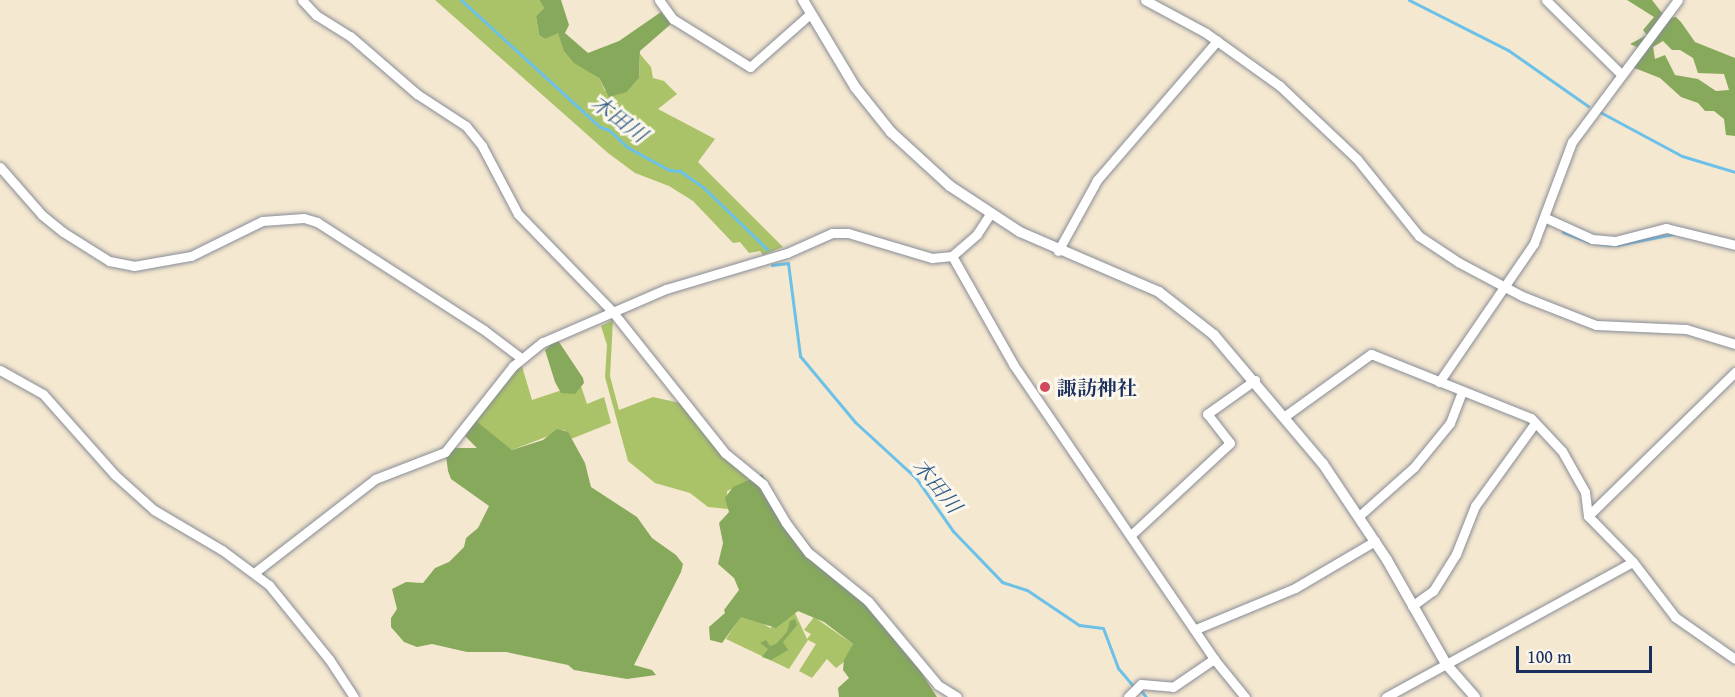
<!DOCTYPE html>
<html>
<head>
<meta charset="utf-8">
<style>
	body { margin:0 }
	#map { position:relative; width:1735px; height:697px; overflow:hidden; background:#f5e8d0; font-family:"Gentium Book Plus","Noto Serif JP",serif }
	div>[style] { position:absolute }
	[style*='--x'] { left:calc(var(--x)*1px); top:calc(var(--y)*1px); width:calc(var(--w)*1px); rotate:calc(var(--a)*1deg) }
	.green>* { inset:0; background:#aac368 }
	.forest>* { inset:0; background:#87a95c }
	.stream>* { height:3px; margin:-1.5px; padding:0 1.5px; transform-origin:1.5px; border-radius:1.5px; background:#6cc1e9 }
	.roads { filter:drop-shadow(0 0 2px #888c97) drop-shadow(0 0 2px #888c97) }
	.minor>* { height:9px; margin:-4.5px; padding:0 4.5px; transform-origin:4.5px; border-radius:4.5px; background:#fff }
	.tertiary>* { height:10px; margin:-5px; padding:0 5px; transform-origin:5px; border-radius:5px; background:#fff }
	.dots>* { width:16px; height:16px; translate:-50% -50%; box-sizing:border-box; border:3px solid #fbf7ec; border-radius:50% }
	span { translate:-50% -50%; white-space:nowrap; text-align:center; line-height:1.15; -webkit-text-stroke:6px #fbf7ec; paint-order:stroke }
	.poi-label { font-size:20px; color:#1b2f5e; font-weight:700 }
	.left { translate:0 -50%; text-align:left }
	.water-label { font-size:21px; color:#335b88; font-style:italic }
	.scale { position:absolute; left:1516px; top:646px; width:136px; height:27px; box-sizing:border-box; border:3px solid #1b2f5e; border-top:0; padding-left:8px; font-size:18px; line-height:21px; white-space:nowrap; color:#1b2f5e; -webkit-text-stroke:4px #fbf7ec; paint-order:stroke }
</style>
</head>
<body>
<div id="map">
	<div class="green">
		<i style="clip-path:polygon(435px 0,539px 0,544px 8px,536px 16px,539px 35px,545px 39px,558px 32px,565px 51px,599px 78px,605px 91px,627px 92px,639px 78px,640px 54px,651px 67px,653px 78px,664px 81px,677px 94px,658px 109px,715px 139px,698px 162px,783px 247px,763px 255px,760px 251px,749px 253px,740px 242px,733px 243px,693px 201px,669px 186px,635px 173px,608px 153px)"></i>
		<i style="clip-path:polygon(613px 320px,610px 376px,619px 410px,653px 397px,680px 403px,728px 461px,750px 477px,746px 483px,727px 491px,728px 509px,708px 507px,690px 493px,655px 483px,628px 461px,605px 377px,607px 345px,601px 326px)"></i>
		<i style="clip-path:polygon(521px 363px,532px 400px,559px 391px,575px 393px,581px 386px,587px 404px,604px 397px,611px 423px,571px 439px,564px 430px,512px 450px,491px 437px,475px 420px)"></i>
		<i style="clip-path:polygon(795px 613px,807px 639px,811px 634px,804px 630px,814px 617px,853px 644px,844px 662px,836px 668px,827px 659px,812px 678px,799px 671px,816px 644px,808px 640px,789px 669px,726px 639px,741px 616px,756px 619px,770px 628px)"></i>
	</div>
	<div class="forest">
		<i style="clip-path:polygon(539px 0,561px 0,569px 25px,565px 33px,588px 53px,619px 41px,661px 12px,671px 24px,640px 51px,639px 78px,627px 92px,609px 97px,599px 78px,574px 63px,564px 51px,558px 33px,545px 39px,539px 35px,536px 16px,544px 8px)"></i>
		<i style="clip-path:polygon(evenodd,1627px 0,1652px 0,1666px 18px,1676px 17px,1681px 22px,1695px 42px,1735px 58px,1735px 136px,1726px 135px,1724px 119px,1714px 111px,1705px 111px,1698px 103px,1681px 97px,1660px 78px,1632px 67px,1631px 57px,1637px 47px,1630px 44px,1647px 35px,1643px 30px,1654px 17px,1627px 0,1663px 41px,1672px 50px,1680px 50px,1693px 58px,1698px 73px,1724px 74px,1729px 90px,1716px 91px,1698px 79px,1675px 75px,1665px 55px,1655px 59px,1653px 47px,1663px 41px)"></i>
		<i style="clip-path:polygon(557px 339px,583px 378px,584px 383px,575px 394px,561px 393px,555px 382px,545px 350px)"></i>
		<i style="clip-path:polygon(476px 421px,512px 450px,543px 440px,557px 429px,568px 432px,585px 463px,591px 487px,637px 517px,652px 538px,676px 555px,683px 564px,681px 572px,634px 665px,652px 670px,656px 675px,627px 679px,574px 670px,568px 665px,506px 652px,467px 652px,432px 644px,417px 647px,404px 642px,391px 627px,391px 618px,397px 609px,392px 589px,406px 582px,423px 583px,435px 568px,449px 562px,464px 547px,466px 538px,478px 528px,489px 506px,451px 479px,448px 471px,446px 456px,453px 448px,477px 448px,465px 436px)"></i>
		<i style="clip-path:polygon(762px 474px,791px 523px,821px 560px,879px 606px,937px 697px,839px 697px,838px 688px,849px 678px,843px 670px,844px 660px,853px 644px,824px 622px,798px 611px,776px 628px,741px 617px,722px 643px,710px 640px,709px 627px,725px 613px,724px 610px,739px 590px,734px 578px,718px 564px,723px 543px,719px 523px,729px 512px,725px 498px,733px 487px)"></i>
		<i style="clip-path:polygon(795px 619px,797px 625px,783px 642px,788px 650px,771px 660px,762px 657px,768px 649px,760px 643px,766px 640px,770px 646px,776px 644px,787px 632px,790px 621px)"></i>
	</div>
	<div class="stream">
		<i style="--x:461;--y:0;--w:188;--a:42.4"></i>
		<i style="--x:600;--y:127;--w:9;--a:18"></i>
		<i style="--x:609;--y:130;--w:25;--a:43"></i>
		<i style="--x:627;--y:147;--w:48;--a:28.7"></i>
		<i style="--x:669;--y:170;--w:11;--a:5"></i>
		<i style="--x:680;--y:171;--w:29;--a:35"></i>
		<i style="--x:704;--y:188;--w:88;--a:44.1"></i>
		<i style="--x:1409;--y:0;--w:111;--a:26.8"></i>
		<i style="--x:1508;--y:50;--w:98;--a:35"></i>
		<i style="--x:1600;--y:112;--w:93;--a:28.2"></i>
		<i style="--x:1682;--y:156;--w:55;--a:16.8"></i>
		<i style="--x:1563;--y:232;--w:28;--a:21"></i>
		<i style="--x:1589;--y:242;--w:22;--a:8"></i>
		<i style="--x:1617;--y:245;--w:57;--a:-11.1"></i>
		<i style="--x:772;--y:265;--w:16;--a:-7"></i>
		<i style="--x:788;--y:263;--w:94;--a:82.6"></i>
		<i style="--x:800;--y:356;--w:86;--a:50.2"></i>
		<i style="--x:855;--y:422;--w:83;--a:42.6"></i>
		<i style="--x:916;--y:478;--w:65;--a:55.1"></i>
		<i style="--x:953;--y:531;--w:71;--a:46.1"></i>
		<i style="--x:1002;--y:582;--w:26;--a:18"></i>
		<i style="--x:1027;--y:590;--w:63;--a:33.9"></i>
		<i style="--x:1079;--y:625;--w:24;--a:7"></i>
		<i style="--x:1103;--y:628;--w:43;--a:69.4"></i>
		<i style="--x:1118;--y:668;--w:25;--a:50"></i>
		<i style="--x:1142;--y:692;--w:6;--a:51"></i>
	</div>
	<div class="roads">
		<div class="minor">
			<i style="--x:302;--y:0;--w:21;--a:47"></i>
			<i style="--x:316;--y:15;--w:40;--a:32"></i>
			<i style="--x:350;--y:36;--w:89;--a:40.9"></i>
			<i style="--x:417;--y:94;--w:59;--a:33.1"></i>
			<i style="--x:466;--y:126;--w:26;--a:51"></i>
			<i style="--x:482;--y:146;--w:77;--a:62.1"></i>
			<i style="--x:518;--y:214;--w:135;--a:45.9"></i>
			<i style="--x:612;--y:311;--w:181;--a:51.5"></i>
			<i style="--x:725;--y:453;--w:49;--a:39.2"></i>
			<i style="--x:763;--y:484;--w:45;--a:59.5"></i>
			<i style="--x:786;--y:523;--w:38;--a:53"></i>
			<i style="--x:809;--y:553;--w:76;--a:39.1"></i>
			<i style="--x:868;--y:601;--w:109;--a:50.2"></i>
			<i style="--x:938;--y:685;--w:22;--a:32"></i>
			<i style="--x:659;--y:0;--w:24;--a:54"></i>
			<i style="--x:673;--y:19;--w:91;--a:31.9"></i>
			<i style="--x:750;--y:67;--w:81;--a:-41.5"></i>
			<i style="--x:1145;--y:0;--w:69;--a:28.4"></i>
			<i style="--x:1206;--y:33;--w:91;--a:35.6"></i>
			<i style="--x:1280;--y:86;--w:106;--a:43.5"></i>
			<i style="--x:1357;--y:159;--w:99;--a:51.2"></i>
			<i style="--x:1419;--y:236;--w:47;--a:33.7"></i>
			<i style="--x:1458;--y:262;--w:72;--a:28"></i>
			<i style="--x:1522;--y:296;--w:79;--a:21.4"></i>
			<i style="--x:1596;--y:325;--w:90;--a:2.5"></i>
			<i style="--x:1686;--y:329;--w:51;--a:17"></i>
			<i style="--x:1546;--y:0;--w:104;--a:44.6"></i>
			<i style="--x:0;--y:167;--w:64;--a:48.8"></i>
			<i style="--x:42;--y:215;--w:27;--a:39"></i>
			<i style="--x:63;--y:232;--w:54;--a:32.2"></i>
			<i style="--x:109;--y:261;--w:25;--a:11"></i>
			<i style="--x:134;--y:266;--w:58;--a:-10"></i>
			<i style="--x:191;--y:256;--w:79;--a:-26.2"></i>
			<i style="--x:262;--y:221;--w:42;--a:-4.1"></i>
			<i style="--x:304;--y:218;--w:14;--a:17"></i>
			<i style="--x:317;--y:222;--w:199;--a:32.9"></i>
			<i style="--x:484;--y:330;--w:46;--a:37.1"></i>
			<i style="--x:1546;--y:218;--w:51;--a:24.5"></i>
			<i style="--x:1592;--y:239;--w:23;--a:5"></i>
			<i style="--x:1615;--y:241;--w:53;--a:-14.3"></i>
			<i style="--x:1666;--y:228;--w:71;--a:13.8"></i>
			<i style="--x:1058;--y:251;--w:81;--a:-61.2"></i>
			<i style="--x:1097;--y:180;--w:184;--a:-49.2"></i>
			<i style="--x:952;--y:256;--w:124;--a:60.5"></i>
			<i style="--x:1013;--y:364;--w:357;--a:55.7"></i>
			<i style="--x:1214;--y:659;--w:49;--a:50.8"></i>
			<i style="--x:0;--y:370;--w:49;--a:29.2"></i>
			<i style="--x:43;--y:394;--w:108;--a:48.4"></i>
			<i style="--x:115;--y:475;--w:52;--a:41.9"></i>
			<i style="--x:154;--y:510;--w:79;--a:30.5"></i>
			<i style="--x:222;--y:550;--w:59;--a:36.7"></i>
			<i style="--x:269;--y:585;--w:95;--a:51"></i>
			<i style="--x:329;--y:659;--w:45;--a:56.7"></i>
			<i style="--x:1439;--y:382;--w:168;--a:-55.6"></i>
			<i style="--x:1534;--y:243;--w:108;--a:-69.4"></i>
			<i style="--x:1572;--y:142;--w:177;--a:-53.3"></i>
			<i style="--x:1285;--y:416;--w:106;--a:-35.8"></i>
			<i style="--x:1371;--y:354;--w:172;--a:21.8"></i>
			<i style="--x:1531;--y:418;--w:45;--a:46.8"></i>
			<i style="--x:1562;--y:451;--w:47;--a:60.7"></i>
			<i style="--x:1585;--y:492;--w:24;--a:83"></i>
			<i style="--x:1588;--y:516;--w:64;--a:45.6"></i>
			<i style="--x:1633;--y:562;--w:69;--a:52.6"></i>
			<i style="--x:1675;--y:617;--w:73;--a:35"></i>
			<i style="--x:1359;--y:516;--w:74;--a:-41.7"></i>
			<i style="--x:1414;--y:467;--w:57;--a:-50.7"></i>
			<i style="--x:1450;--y:423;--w:33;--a:-69"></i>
			<i style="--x:1588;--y:516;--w:206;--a:-44.4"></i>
			<i style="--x:1131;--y:535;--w:135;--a:-42.9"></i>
			<i style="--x:1230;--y:443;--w:37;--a:-128"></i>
			<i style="--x:1207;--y:414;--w:59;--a:-35.3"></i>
			<i style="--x:254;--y:573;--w:153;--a:-37.8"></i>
			<i style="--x:375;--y:479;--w:75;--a:-21.1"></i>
			<i style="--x:445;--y:452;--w:110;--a:-51.7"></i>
			<i style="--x:513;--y:366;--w:38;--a:-39"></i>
			<i style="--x:543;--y:342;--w:134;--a:-23.3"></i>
			<i style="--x:666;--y:289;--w:126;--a:-16.6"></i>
			<i style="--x:787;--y:253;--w:49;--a:-24"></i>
			<i style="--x:832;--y:233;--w:16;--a:0"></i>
			<i style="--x:848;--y:233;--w:88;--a:16.6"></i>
			<i style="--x:932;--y:258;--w:20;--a:-6"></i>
			<i style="--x:952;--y:256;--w:33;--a:-41"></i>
			<i style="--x:977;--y:234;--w:24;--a:-57"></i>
			<i style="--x:1412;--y:606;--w:26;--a:-36"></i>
			<i style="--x:1433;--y:591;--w:44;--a:-58.1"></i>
			<i style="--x:1456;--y:554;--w:52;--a:-68.4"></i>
			<i style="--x:1475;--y:506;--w:102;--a:-54.1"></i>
			<i style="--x:1196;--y:629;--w:107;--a:-22.5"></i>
			<i style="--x:1295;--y:588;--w:93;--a:-30.4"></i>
			<i style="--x:1128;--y:697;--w:18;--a:-45"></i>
			<i style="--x:1141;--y:684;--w:32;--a:5"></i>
			<i style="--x:1173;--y:687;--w:50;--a:-34.3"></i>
			<i style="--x:1386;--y:697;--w:281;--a:-28.7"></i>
		</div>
		<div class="tertiary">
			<i style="--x:803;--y:0;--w:101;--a:59.1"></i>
			<i style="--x:855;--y:87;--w:58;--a:51.3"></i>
			<i style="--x:891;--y:132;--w:80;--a:42.5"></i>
			<i style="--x:950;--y:186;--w:84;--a:33.3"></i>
			<i style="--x:1020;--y:232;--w:151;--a:23.3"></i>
			<i style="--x:1159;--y:292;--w:70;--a:38"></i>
			<i style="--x:1214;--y:335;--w:169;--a:49.8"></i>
			<i style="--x:1323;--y:464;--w:115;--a:56.3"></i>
			<i style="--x:1387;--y:560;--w:120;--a:60.4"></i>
			<i style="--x:1446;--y:664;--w:44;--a:48.7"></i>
		</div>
	</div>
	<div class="dots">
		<i style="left:1045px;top:387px;background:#d1495b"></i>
	</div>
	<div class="poi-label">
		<span class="left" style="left:1057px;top:387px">諏訪神社</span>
	</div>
	<div class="water-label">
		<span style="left:619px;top:119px;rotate:37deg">木田川</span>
		<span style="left:937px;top:486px;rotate:51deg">木田川</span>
	</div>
	<div class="scale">100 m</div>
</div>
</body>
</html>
